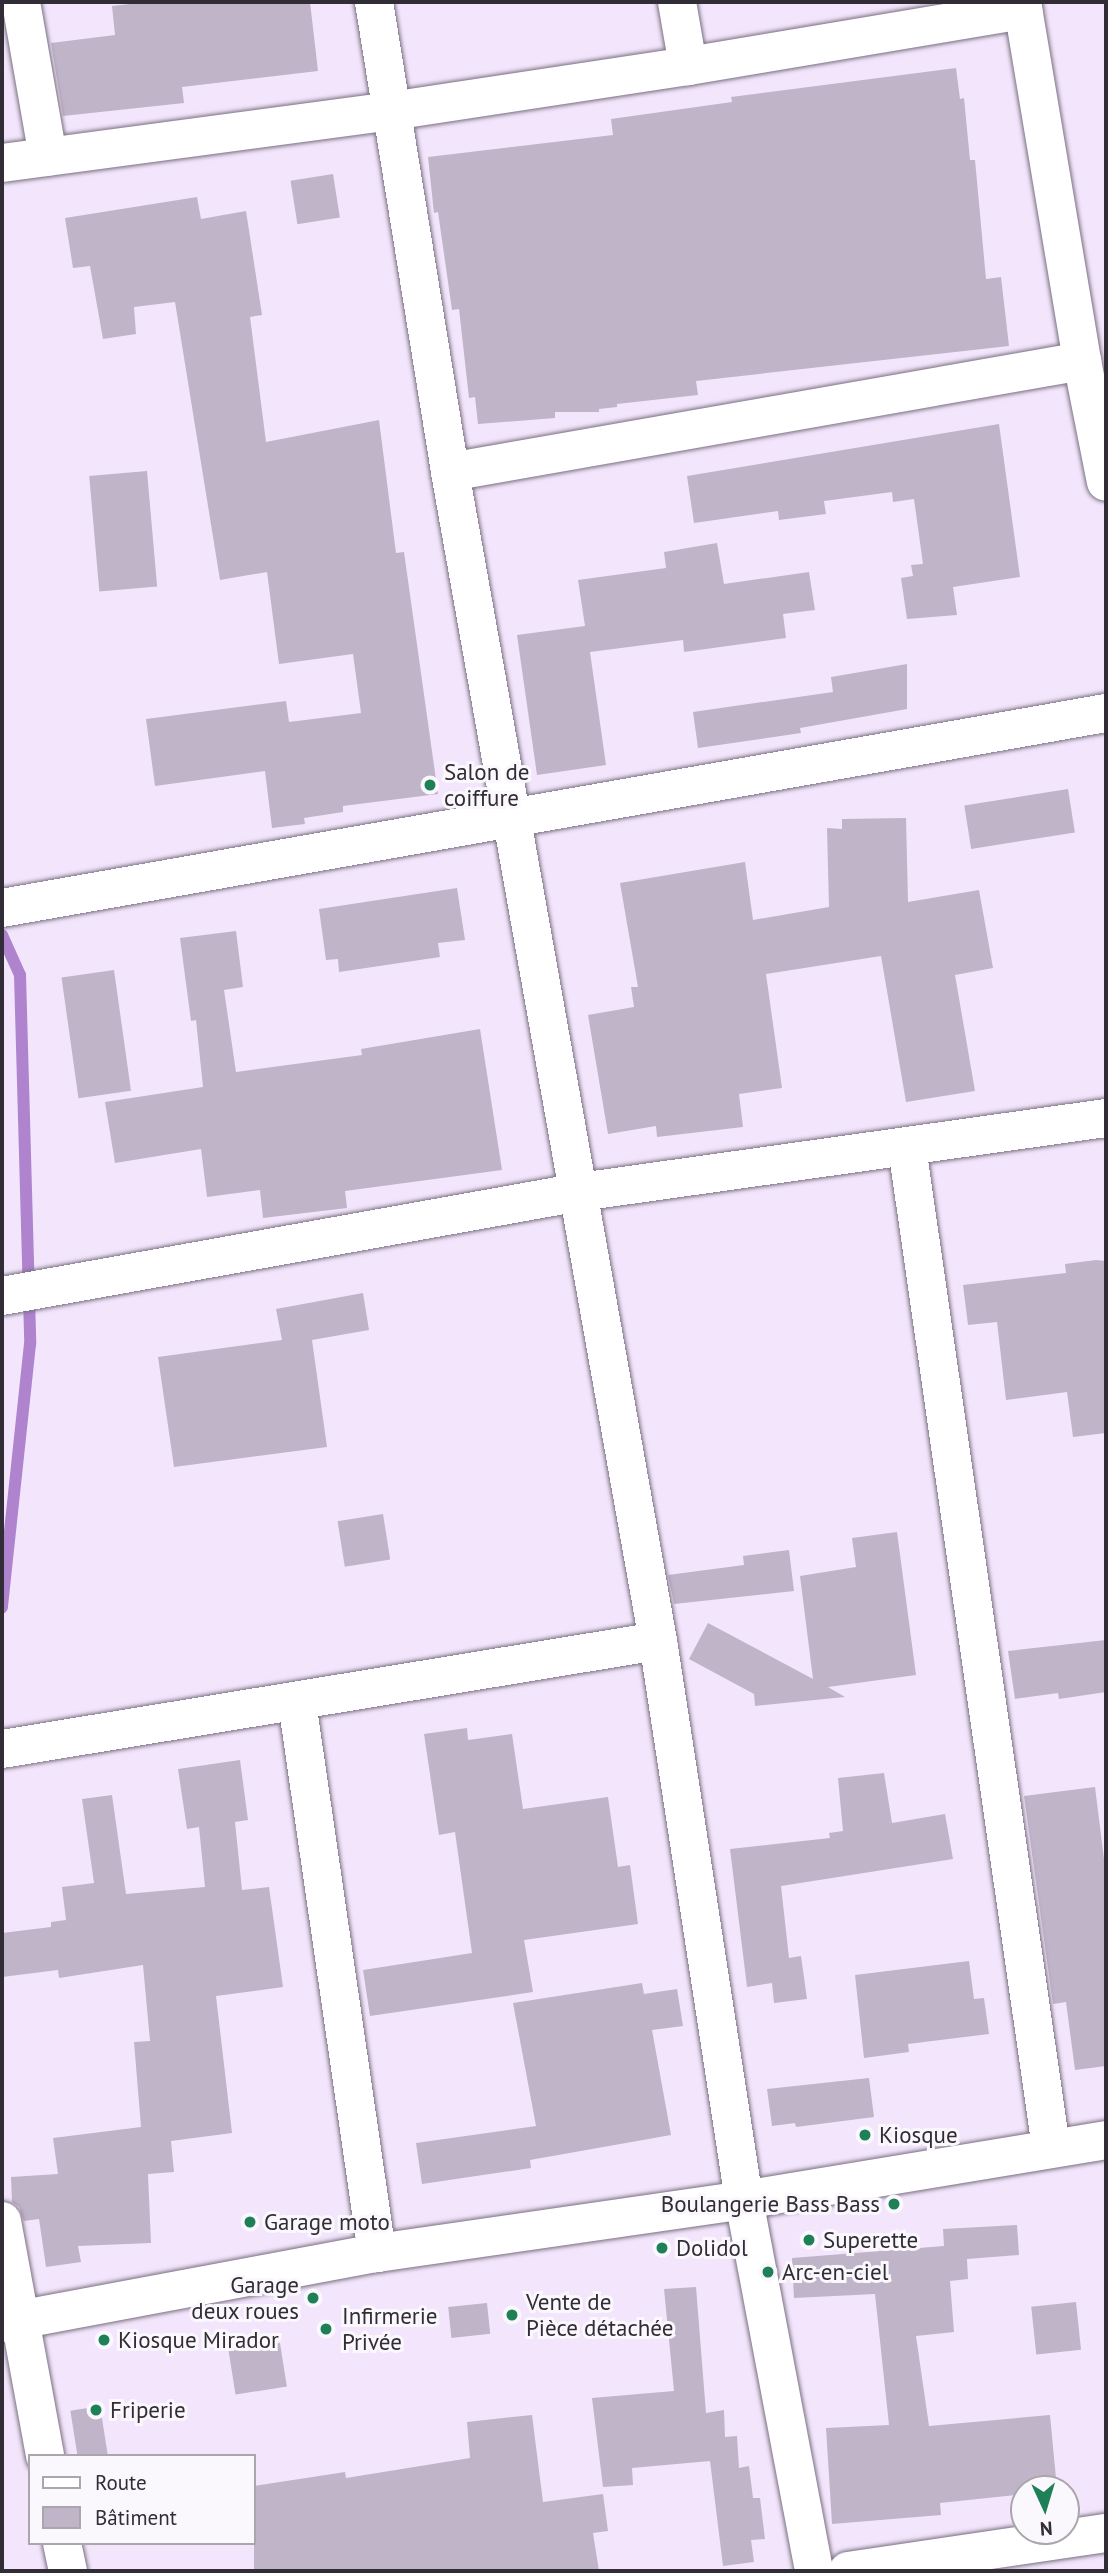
<!DOCTYPE html>
<html>
<head>
<meta charset="utf-8">
<style>
	body { margin:0 }
	#map { position:relative; width:1108px; height:2573px; overflow:hidden; background:#f3e6fc; font-family:"PT Sans",sans-serif }
	div>[style] { position:absolute }
	[style*='--x'] { left:calc(var(--x)*1px); top:calc(var(--y)*1px); width:calc(var(--w)*1px); rotate:calc(var(--a)*1deg) }
	.stream>* { height:12px; margin:-6px; padding:0 6px; transform-origin:6px; border-radius:6px; background:#af83ce }
	.building>* { inset:0; background:#c0b4c9; transform-origin:0 0 }
	.roads { filter:drop-shadow(0 0 2px #7a6f82) drop-shadow(0 0 2px #7a6f82) }
	.minor>* { height:38px; margin:-19px; padding:0 19px; transform-origin:19px; border-radius:19px; background:#fff }
	.dots>* { width:19px; height:19px; translate:-50% -50%; box-sizing:border-box; border:4px solid #faf8fc; border-radius:50% }
	span { translate:-50% -50%; white-space:nowrap; text-align:center; line-height:1.15; -webkit-text-stroke:6px #faf8fc; paint-order:stroke }
	.poi-label { font-size:23px; color:#312c35 }
	.left { translate:0 -50%; text-align:left }
	.right { translate:-100% -50%; text-align:right }
	.frame { position:absolute; inset:0; border:4px solid #312c35; pointer-events:none }
	.legend { position:absolute; left:28px; top:2454px; width:228px; height:91px; box-sizing:border-box; background:#faf8fc; border:2px solid #aaa6ac; margin:0; padding:9px 12px; list-style:none; font-size:21px; color:#312c35 }
	.legend li { display:flex; align-items:center; gap:14px; height:35px }
	.legend b { width:35px; border:2px solid #aaa6ac }
	.north { position:absolute; left:1010px; top:2475px; width:70px; height:70px; box-sizing:border-box; background:#faf8fc; border:2px solid #aaa6ac; border-radius:50%; rotate:176deg; font-size:19px; font-weight:700; line-height:28px; text-align:center; color:#312c35 }
	.north::after { content:''; display:block; margin:auto; width:24px; height:32px; background:#1f8058; clip-path:polygon(50% 0,100% 100%,50% 72%,0 100%) }
</style>
</head>
<body>
<div id="map">
	<div class="stream">
		<i style="--x:2;--y:935;--w:44;--a:65.8"></i>
		<i style="--x:20;--y:975;--w:369;--a:88.4"></i>
		<i style="--x:30;--y:1344;--w:265;--a:96.1"></i>
	</div>
	<div class="building">
		<i style="clip-path:polygon(147px 2px,310px 2px,318px 71px,182px 87px,184px 103px,63px 116px,51px 43px,115px 35px,112px 6px)"></i>
		<i style="clip-path:polygon(956px 68px,960px 99px,964px 98px,970px 160px,975px 160px,986px 279px,1001px 277px,1009px 346px,696px 381px,698px 395px,617px 404px,617px 407px,599px 409px,599px 412px,555px 412px,555px 418px,478px 424px,475px 397px,469px 398px,459px 309px,452px 310px,438px 212px,434px 213px,428px 157px,613px 135px,611px 119px,732px 102px,731px 97px)"></i>
		<i style="left:333px;top:174px;width:44px;height:43px;rotate:81deg"></i>
		<i style="clip-path:polygon(197px 197px,201px 219px,246px 211px,262px 315px,250px 317px,266px 442px,379px 420px,396px 553px,404px 552px,438px 794px,343px 806px,343px 812px,304px 818px,305px 824px,272px 828px,265px 771px,155px 786px,146px 719px,286px 701px,289px 722px,361px 713px,353px 654px,279px 664px,267px 572px,220px 580px,175px 302px,134px 307px,136px 334px,103px 339px,90px 266px,73px 268px,65px 218px)"></i>
		<i style="clip-path:polygon(999px 424px,1020px 577px,953px 587px,957px 615px,907px 619px,901px 578px,913px 576px,911px 565px,923px 564px,914px 499px,893px 502px,892px 492px,824px 501px,826px 514px,779px 520px,778px 511px,694px 523px,687px 476px)"></i>
		<i style="left:147px;top:471px;width:116px;height:58px;rotate:85deg"></i>
		<i style="clip-path:polygon(717px 543px,724px 584px,809px 572px,815px 610px,783px 614px,786px 638px,684px 652px,683px 640px,590px 652px,606px 765px,537px 775px,517px 635px,585px 626px,578px 580px,666px 568px,664px 552px)"></i>
		<i style="clip-path:polygon(907px 664px,907px 709px,800px 728px,801px 733px,698px 748px,693px 712px,833px 692px,831px 677px)"></i>
		<i style="left:1068px;top:789px;width:44px;height:105px;rotate:81deg"></i>
		<i style="clip-path:polygon(906px 818px,908px 902px,979px 890px,993px 968px,955px 975px,975px 1091px,906px 1102px,881px 956px,766px 974px,782px 1088px,739px 1094px,743px 1127px,657px 1137px,656px 1126px,608px 1134px,588px 1015px,634px 1007px,631px 987px,638px 987px,620px 883px,745px 862px,753px 920px,829px 907px,827px 828px,842px 829px,842px 819px)"></i>
		<i style="clip-path:polygon(457px 888px,465px 940px,438px 943px,440px 957px,339px 972px,338px 959px,326px 960px,319px 909px)"></i>
		<i style="clip-path:polygon(236px 931px,243px 987px,224px 990px,236px 1072px,362px 1055px,361px 1049px,480px 1029px,502px 1170px,345px 1191px,347px 1208px,263px 1218px,260px 1190px,207px 1197px,201px 1149px,115px 1163px,105px 1102px,203px 1087px,196px 1020px,191px 1021px,180px 938px)"></i>
		<i style="left:114px;top:970px;width:122px;height:53px;rotate:82deg"></i>
		<i style="clip-path:polygon(1096px 1260px,1106px 1261px,1106px 1433px,1073px 1437px,1067px 1392px,1006px 1400px,997px 1322px,968px 1325px,963px 1285px,1066px 1273px,1065px 1264px)"></i>
		<i style="clip-path:polygon(363px 1293px,369px 1330px,312px 1340px,327px 1447px,174px 1467px,158px 1357px,282px 1340px,276px 1309px)"></i>
		<i style="left:383px;top:1514px;width:46px;height:46px;rotate:81deg"></i>
		<i style="clip-path:polygon(897px 1532px,916px 1675px,828px 1687px,845px 1697px,755px 1706px,754px 1694px,689px 1659px,708px 1623px,813px 1679px,800px 1576px,856px 1567px,852px 1538px)"></i>
		<i style="clip-path:polygon(789px 1550px,794px 1591px,674px 1604px,668px 1575px,744px 1565px,743px 1556px)"></i>
		<i style="clip-path:polygon(1106px 1640px,1106px 1692px,1059px 1699px,1058px 1693px,1015px 1699px,1008px 1651px)"></i>
		<i style="clip-path:polygon(467px 1728px,468px 1740px,512px 1734px,523px 1809px,608px 1797px,618px 1867px,630px 1865px,638px 1924px,524px 1940px,533px 1992px,370px 2016px,363px 1970px,472px 1953px,455px 1832px,439px 1835px,424px 1734px)"></i>
		<i style="clip-path:polygon(240px 1760px,248px 1820px,235px 1822px,242px 1890px,269px 1887px,283px 1987px,216px 1996px,232px 2133px,171px 2141px,174px 2172px,148px 2174px,151px 2243px,78px 2246px,81px 2262px,46px 2267px,39px 2219px,24px 2221px,19px 2207px,12px 2202px,11px 2177px,58px 2174px,53px 2138px,141px 2127px,134px 2042px,150px 2041px,143px 1965px,59px 1978px,58px 1970px,2px 1977px,2px 1933px,51px 1927px,51px 1922px,66px 1920px,62px 1887px,94px 1883px,82px 1799px,112px 1795px,126px 1894px,205px 1887px,199px 1827px,187px 1829px,178px 1769px)"></i>
		<i style="clip-path:polygon(884px 1773px,892px 1823px,945px 1814px,953px 1859px,781px 1886px,789px 1958px,801px 1956px,807px 1999px,774px 2003px,772px 1983px,747px 1987px,730px 1849px,830px 1838px,829px 1833px,843px 1831px,838px 1778px)"></i>
		<i style="clip-path:polygon(1095px 1787px,1106px 1875px,1106px 2066px,1075px 2070px,1066px 2002px,1053px 2004px,1024px 1796px)"></i>
		<i style="clip-path:polygon(969px 1961px,974px 1999px,984px 1998px,989px 2034px,908px 2044px,909px 2052px,864px 2058px,855px 1975px)"></i>
		<i style="clip-path:polygon(642px 1983px,644px 1994px,677px 1989px,683px 2026px,652px 2030px,671px 2135px,530px 2160px,531px 2168px,422px 2184px,416px 2143px,536px 2126px,513px 2003px)"></i>
		<i style="clip-path:polygon(869px 2078px,874px 2117px,796px 2127px,795px 2123px,772px 2126px,767px 2089px)"></i>
		<i style="clip-path:polygon(1017px 2225px,1019px 2255px,967px 2259px,968px 2279px,950px 2281px,954px 2332px,916px 2336px,929px 2426px,1050px 2415px,1057px 2489px,1024px 2489px,1024px 2494px,940px 2503px,941px 2515px,832px 2524px,826px 2428px,889px 2425px,875px 2294px,794px 2298px,792px 2258px,944px 2246px,943px 2229px)"></i>
		<i style="clip-path:polygon(696px 2287px,706px 2413px,724px 2410px,725px 2437px,737px 2436px,739px 2468px,749px 2466px,753px 2498px,760px 2498px,765px 2539px,751px 2540px,754px 2562px,723px 2566px,710px 2461px,632px 2468px,633px 2485px,603px 2487px,592px 2398px,674px 2391px,664px 2289px)"></i>
		<i style="left:1076px;top:2302px;width:48px;height:45px;rotate:84deg"></i>
		<i style="left:487px;top:2303px;width:31px;height:39px;rotate:84deg"></i>
		<i style="left:280px;top:2343px;width:44px;height:52px;rotate:81deg"></i>
		<i style="left:100px;top:2406px;width:51px;height:30px;rotate:81deg"></i>
		<i style="clip-path:polygon(532px 2415px,543px 2502px,603px 2494px,608px 2531px,593px 2533px,599px 2571px,254px 2571px,254px 2486px,345px 2472px,346px 2478px,470px 2458px,467px 2422px)"></i>
	</div>
	<div class="roads">
		<div class="minor">
			<i style="--x:21;--y:2;--w:157;--a:80.1"></i>
			<i style="--x:374;--y:2;--w:476;--a:80.8"></i>
			<i style="--x:450;--y:472;--w:1187;--a:79.91"></i>
			<i style="--x:658;--y:1641;--w:566;--a:81.25"></i>
			<i style="--x:744;--y:2200;--w:378;--a:79.3"></i>
			<i style="--x:677;--y:2;--w:65;--a:80.2"></i>
			<i style="--x:1022;--y:2;--w:364;--a:80.5"></i>
			<i style="--x:1082;--y:361;--w:123;--a:78.8"></i>
			<i style="--x:2;--y:163;--w:392;--a:-7.6"></i>
			<i style="--x:391;--y:111;--w:300;--a:-8.6"></i>
			<i style="--x:688;--y:66;--w:340;--a:-9.5"></i>
			<i style="--x:450;--y:472;--w:642;--a:-9.96"></i>
			<i style="--x:2;--y:908;--w:1121;--a:-10.02"></i>
			<i style="--x:907;--y:1147;--w:1010;--a:81.81"></i>
			<i style="--x:2;--y:1296;--w:587;--a:-10.2"></i>
			<i style="--x:580;--y:1192;--w:531;--a:-8.01"></i>
			<i style="--x:297;--y:1702;--w:557;--a:81.74"></i>
			<i style="--x:2;--y:1749;--w:665;--a:-9.35"></i>
			<i style="--x:2;--y:2221;--w:239;--a:79.6"></i>
			<i style="--x:2;--y:2323;--w:381;--a:-10.6"></i>
			<i style="--x:377;--y:2253;--w:371;--a:-8.2"></i>
			<i style="--x:744;--y:2200;--w:367;--a:-9.4"></i>
			<i style="--x:62;--y:2543;--w:29;--a:78"></i>
			<i style="--x:848;--y:2571;--w:261;--a:-8.4"></i>
		</div>
	</div>
	<div class="dots">
		<i style="left:430px;top:785px;background:#1f8058"></i>
		<i style="left:865px;top:2135px;background:#1f8058"></i>
		<i style="left:894px;top:2204px;background:#1f8058"></i>
		<i style="left:250px;top:2222px;background:#1f8058"></i>
		<i style="left:809px;top:2240px;background:#1f8058"></i>
		<i style="left:662px;top:2248px;background:#1f8058"></i>
		<i style="left:768px;top:2272px;background:#1f8058"></i>
		<i style="left:313px;top:2298px;background:#1f8058"></i>
		<i style="left:512px;top:2315px;background:#1f8058"></i>
		<i style="left:326px;top:2329px;background:#1f8058"></i>
		<i style="left:104px;top:2340px;background:#1f8058"></i>
		<i style="left:96px;top:2410px;background:#1f8058"></i>
	</div>
	<div class="poi-label">
		<span class="left" style="left:444px;top:785px">Salon de<br>coiffure</span>
		<span class="left" style="left:879px;top:2135px">Kiosque</span>
		<span class="right" style="left:880px;top:2204px">Boulangerie Bass Bass</span>
		<span class="left" style="left:264px;top:2222px">Garage moto</span>
		<span class="left" style="left:823px;top:2240px">Superette</span>
		<span class="left" style="left:676px;top:2248px">Dolidol</span>
		<span class="left" style="left:782px;top:2272px">Arc-en-ciel</span>
		<span class="right" style="left:299px;top:2298px">Garage<br>deux roues</span>
		<span class="left" style="left:526px;top:2315px">Vente de<br>Pièce détachée</span>
		<span class="left" style="left:342px;top:2329px">Infirmerie<br>Privée</span>
		<span class="left" style="left:118px;top:2340px">Kiosque Mirador</span>
		<span class="left" style="left:110px;top:2410px">Friperie</span>
	</div>
	<div class="frame"></div>
	<ul class="legend">
	<li><b style="height:9px;background:#fff"></b>Route</li>
	<li><b style="height:19px;background:#c0b4c9"></b>Bâtiment</li>
	</ul>
	<div class="north">N</div>
</div>
</body>
</html>
